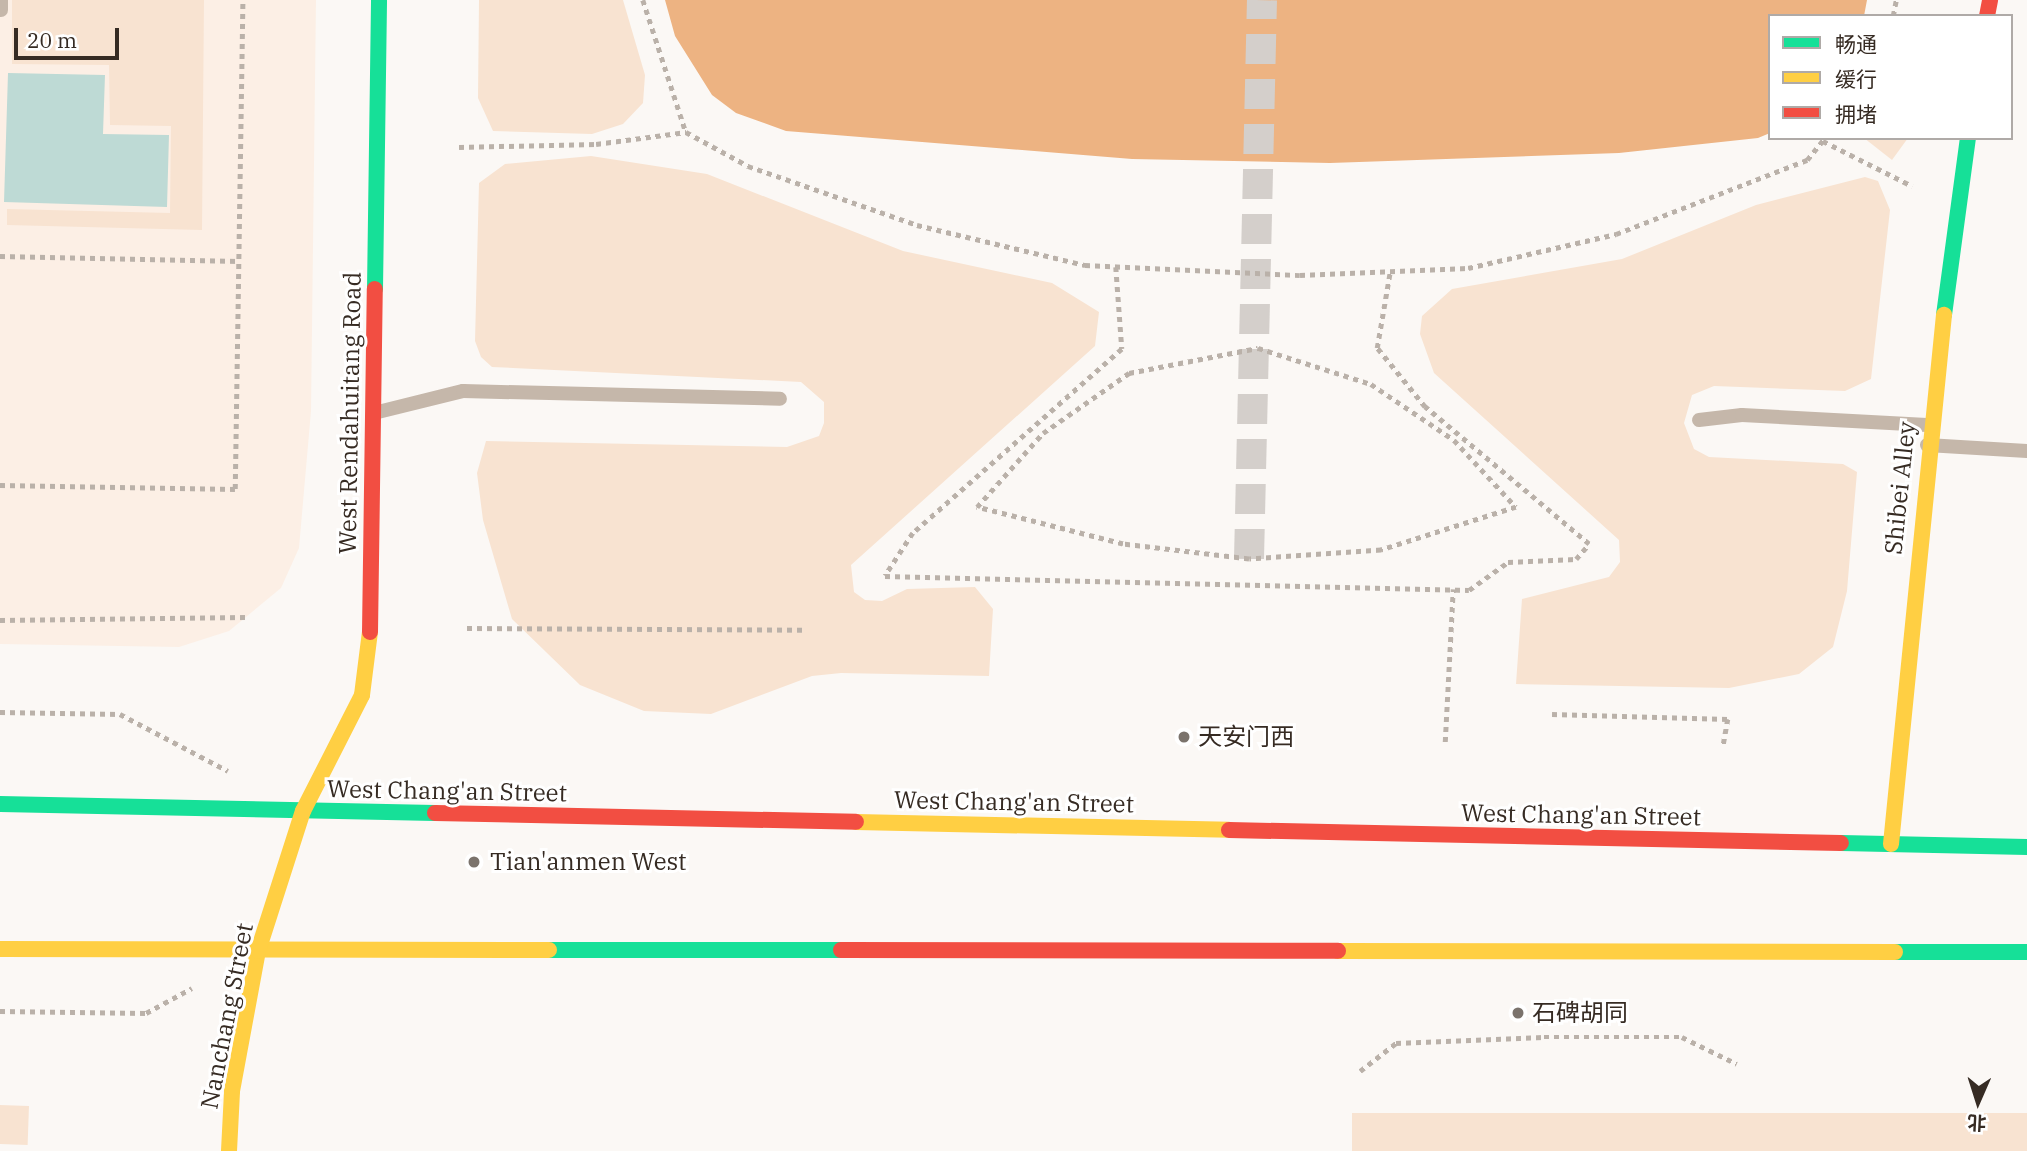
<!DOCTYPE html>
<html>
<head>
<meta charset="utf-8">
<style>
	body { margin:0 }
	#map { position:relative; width:2027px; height:1151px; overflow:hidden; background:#fbf8f5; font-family:"IBM Plex Serif","Noto Sans SC",serif }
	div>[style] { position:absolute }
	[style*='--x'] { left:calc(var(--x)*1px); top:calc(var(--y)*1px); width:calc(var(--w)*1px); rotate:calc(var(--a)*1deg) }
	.built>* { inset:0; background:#fcefe5 }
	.green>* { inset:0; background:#f8e3d1; transform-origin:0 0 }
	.water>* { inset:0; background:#edb382 }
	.building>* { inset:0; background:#bedad5 }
	.street-tunnel>* { height:30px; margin-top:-15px; transform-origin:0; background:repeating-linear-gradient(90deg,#d4cfcb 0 30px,transparent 0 45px) }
	.path>* { height:4.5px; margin-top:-2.25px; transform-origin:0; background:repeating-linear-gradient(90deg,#bab1a9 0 5px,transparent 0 10px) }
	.lane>* { height:14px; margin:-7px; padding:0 7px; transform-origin:7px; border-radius:7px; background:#c5b7aa }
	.fast>* { height:16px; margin:-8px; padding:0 8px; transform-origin:8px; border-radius:8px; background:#16e098 }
	.slow>* { height:16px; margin:-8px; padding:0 8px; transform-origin:8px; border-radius:8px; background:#ffcf43 }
	.jam>* { height:16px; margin:-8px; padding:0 8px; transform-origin:8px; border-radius:8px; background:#f24e42 }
	.dots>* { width:19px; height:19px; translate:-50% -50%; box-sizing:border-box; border:4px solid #fff; border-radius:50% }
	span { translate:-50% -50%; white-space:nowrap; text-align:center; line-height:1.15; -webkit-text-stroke:6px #fff; paint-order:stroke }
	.street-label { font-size:24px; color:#362b23 }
	.poi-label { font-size:24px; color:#362b23 }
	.left { translate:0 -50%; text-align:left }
	.legend { position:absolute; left:1768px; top:14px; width:245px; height:126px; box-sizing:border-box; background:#fff; border:2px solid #afaaa7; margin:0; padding:9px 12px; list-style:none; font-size:21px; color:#362b23 }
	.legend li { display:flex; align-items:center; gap:14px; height:35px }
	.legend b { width:35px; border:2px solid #afaaa7 }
	.north { position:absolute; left:1943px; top:1067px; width:70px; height:70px; -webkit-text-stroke:5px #fff; paint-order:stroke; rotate:183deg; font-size:19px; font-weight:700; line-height:28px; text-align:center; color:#362b23 }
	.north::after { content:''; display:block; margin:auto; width:24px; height:32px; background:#362b23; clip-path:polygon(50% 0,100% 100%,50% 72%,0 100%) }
	.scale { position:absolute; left:14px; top:28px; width:105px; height:32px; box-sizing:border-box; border:4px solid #362b23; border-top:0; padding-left:9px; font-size:21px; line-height:24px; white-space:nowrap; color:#362b23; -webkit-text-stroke:5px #fff; paint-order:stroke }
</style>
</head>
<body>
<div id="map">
	<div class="built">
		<i style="clip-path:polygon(0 0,316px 0,311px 411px,299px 548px,281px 588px,229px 631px,179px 647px,0 644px)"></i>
	</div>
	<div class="green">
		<i style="clip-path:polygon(12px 0,204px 0,202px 230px,7px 225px,7px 209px,170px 213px,171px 126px,110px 125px,109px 65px,12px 64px)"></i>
		<i style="clip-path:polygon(479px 0,623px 0,645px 75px,643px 103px,623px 124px,592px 134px,493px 131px,478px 98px)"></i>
		<i style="clip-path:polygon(1864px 138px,1908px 138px,1892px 160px)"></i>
		<i style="clip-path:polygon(591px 156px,707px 174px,903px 251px,1052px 283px,1099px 312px,1095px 346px,851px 565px,854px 592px,865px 600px,882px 601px,907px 589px,975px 587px,993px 609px,989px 676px,841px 673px,812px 676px,711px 714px,644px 711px,580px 685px,512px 619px,483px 520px,477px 473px,486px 441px,787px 447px,819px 436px,824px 423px,824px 402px,801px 382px,492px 367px,481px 357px,475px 341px,479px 183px,505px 164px)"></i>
		<i style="clip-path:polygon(1865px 177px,1878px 181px,1890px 210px,1871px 379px,1845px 391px,1714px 386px,1692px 395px,1684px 423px,1694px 449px,1709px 457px,1843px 464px,1857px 472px,1847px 591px,1833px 647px,1799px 674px,1729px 688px,1516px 684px,1522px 599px,1609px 577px,1620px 562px,1619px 540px,1434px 373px,1420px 334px,1422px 316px,1452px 289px,1622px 259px,1756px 205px)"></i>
		<i style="left:0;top:1105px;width:29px;height:39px;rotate:2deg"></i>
		<i style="left:2027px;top:1113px;width:38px;height:675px;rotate:90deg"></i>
	</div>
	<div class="water">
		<i style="clip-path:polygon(665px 0,1867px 0,1864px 16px,1770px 16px,1770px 133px,1758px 138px,1619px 153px,1330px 163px,1132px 159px,786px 131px,736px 113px,712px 95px,675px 36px)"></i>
	</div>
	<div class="building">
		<i style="clip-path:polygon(8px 73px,105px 75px,103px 134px,169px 135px,167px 207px,4px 202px)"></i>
	</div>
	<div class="street-tunnel">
		<i style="--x:1249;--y:559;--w:559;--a:-88.67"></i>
	</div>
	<div class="path">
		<i style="--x:643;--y:0;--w:139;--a:72"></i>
		<i style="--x:686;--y:132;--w:71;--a:28.7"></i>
		<i style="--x:748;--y:166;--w:179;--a:19.2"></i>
		<i style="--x:917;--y:225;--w:173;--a:13.4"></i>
		<i style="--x:1085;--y:265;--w:215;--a:2.7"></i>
		<i style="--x:1300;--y:275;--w:168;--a:-2.4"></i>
		<i style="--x:1468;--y:268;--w:152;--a:-12.9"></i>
		<i style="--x:1616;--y:234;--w:205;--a:-21.2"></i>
		<i style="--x:1807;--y:160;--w:28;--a:-51"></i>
		<i style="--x:1893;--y:16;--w:16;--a:-79"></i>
		<i style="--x:1823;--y:141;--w:100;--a:26.8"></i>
		<i style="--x:459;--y:147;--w:137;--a:-1.3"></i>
		<i style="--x:596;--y:144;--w:91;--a:-7.6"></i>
		<i style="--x:0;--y:256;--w:239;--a:1.2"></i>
		<i style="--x:1116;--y:267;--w:82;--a:85.8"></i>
		<i style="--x:1122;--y:349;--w:278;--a:138.6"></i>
		<i style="--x:913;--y:533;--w:51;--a:123.1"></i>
		<i style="--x:885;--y:576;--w:584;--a:1.37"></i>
		<i style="--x:1469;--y:590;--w:48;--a:-35.7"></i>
		<i style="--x:1508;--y:562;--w:68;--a:-2.5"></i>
		<i style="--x:1576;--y:559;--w:20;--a:-49"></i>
		<i style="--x:1589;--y:544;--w:214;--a:-140.1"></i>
		<i style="--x:1425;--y:407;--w:76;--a:-129.1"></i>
		<i style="--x:1377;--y:348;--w:77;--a:-80.3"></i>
		<i style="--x:1258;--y:348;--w:119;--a:17.7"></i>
		<i style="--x:1371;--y:384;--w:100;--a:34"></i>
		<i style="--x:1454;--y:440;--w:91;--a:47.2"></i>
		<i style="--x:1516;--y:507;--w:142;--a:162.3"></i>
		<i style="--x:1381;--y:550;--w:132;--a:176.1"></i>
		<i style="--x:1249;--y:559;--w:127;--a:-173.2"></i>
		<i style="--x:1123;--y:544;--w:151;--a:-165.8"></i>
		<i style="--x:977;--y:507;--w:99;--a:-48.3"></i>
		<i style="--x:1043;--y:433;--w:105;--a:-34.9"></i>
		<i style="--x:1129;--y:373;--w:131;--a:-11"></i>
		<i style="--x:0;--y:485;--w:235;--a:1"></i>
		<i style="--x:235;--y:489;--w:489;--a:-89.1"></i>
		<i style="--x:0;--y:620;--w:246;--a:-0.7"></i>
		<i style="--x:467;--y:628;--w:337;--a:0.3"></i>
		<i style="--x:0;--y:712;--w:120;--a:1"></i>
		<i style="--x:120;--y:714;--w:122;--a:27.8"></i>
		<i style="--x:1552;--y:714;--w:176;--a:1.6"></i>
		<i style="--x:1728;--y:719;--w:27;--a:100"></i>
		<i style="--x:1445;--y:742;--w:153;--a:-87"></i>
		<i style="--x:0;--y:1011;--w:146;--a:0.8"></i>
		<i style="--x:146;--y:1013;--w:52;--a:-28.5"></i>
		<i style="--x:1360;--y:1071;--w:46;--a:-37.9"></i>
		<i style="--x:1396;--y:1043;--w:148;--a:-2.3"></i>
		<i style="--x:1544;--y:1037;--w:138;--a:0"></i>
		<i style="--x:1682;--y:1037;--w:61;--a:26.1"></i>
	</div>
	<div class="lane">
		<i style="--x:1;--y:10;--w:10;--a:-90"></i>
		<i style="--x:374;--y:413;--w:92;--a:-13.9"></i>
		<i style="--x:463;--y:391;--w:317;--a:1.4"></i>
		<i style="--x:1699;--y:420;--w:43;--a:-6.6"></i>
		<i style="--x:1742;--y:415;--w:185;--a:3.1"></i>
		<i style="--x:1927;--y:445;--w:100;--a:3.4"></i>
	</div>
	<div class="fast">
		<i style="--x:375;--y:289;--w:289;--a:-89.2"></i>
		<i style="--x:1944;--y:315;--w:179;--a:-82.3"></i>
		<i style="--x:0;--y:804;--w:435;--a:1.2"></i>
		<i style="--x:1841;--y:843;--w:186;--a:1.2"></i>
		<i style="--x:549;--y:950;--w:292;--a:0"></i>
		<i style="--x:1895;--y:952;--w:132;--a:0"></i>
	</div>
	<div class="slow">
		<i style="--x:856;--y:822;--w:373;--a:1.2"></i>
		<i style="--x:1891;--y:844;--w:532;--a:-84.28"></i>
		<i style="--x:0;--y:949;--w:549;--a:0.1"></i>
		<i style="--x:1338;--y:951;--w:557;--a:0.1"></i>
		<i style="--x:229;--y:1151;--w:60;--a:-87.1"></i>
		<i style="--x:232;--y:1091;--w:142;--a:-79.5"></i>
		<i style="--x:258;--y:951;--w:147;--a:-72.2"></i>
		<i style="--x:303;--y:811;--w:130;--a:-63"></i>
		<i style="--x:362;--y:695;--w:64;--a:-82.8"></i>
	</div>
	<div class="jam">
		<i style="--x:1987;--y:16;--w:16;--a:-79"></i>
		<i style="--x:370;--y:632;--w:343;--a:-89.2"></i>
		<i style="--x:435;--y:813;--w:421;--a:1.2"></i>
		<i style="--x:1229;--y:830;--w:612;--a:1.22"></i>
		<i style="--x:841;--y:950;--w:497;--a:0.1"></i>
	</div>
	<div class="dots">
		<i style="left:1184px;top:737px;background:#7b736c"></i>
		<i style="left:474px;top:862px;background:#7b736c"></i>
		<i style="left:1518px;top:1013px;background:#7b736c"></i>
	</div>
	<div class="street-label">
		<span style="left:350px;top:413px;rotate:-89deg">West Rendahuitang Road</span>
		<span style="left:1900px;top:488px;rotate:-84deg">Shibei Alley</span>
		<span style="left:447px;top:791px;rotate:1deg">West Chang'an Street</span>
		<span style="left:1014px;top:802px;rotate:1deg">West Chang'an Street</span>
		<span style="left:1581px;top:815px;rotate:1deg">West Chang'an Street</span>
		<span style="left:227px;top:1016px;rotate:-79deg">Nanchang Street</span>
	</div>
	<div class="poi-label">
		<span class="left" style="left:1198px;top:737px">天安门西</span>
		<span class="left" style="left:490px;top:862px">Tian'anmen West</span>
		<span class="left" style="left:1532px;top:1013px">石碑胡同</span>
	</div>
	<ul class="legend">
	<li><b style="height:9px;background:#16e098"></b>畅通</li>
	<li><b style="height:9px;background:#ffcf43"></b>缓行</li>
	<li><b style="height:9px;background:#f24e42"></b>拥堵</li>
	</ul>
	<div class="north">北</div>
	<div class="scale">20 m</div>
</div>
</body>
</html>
